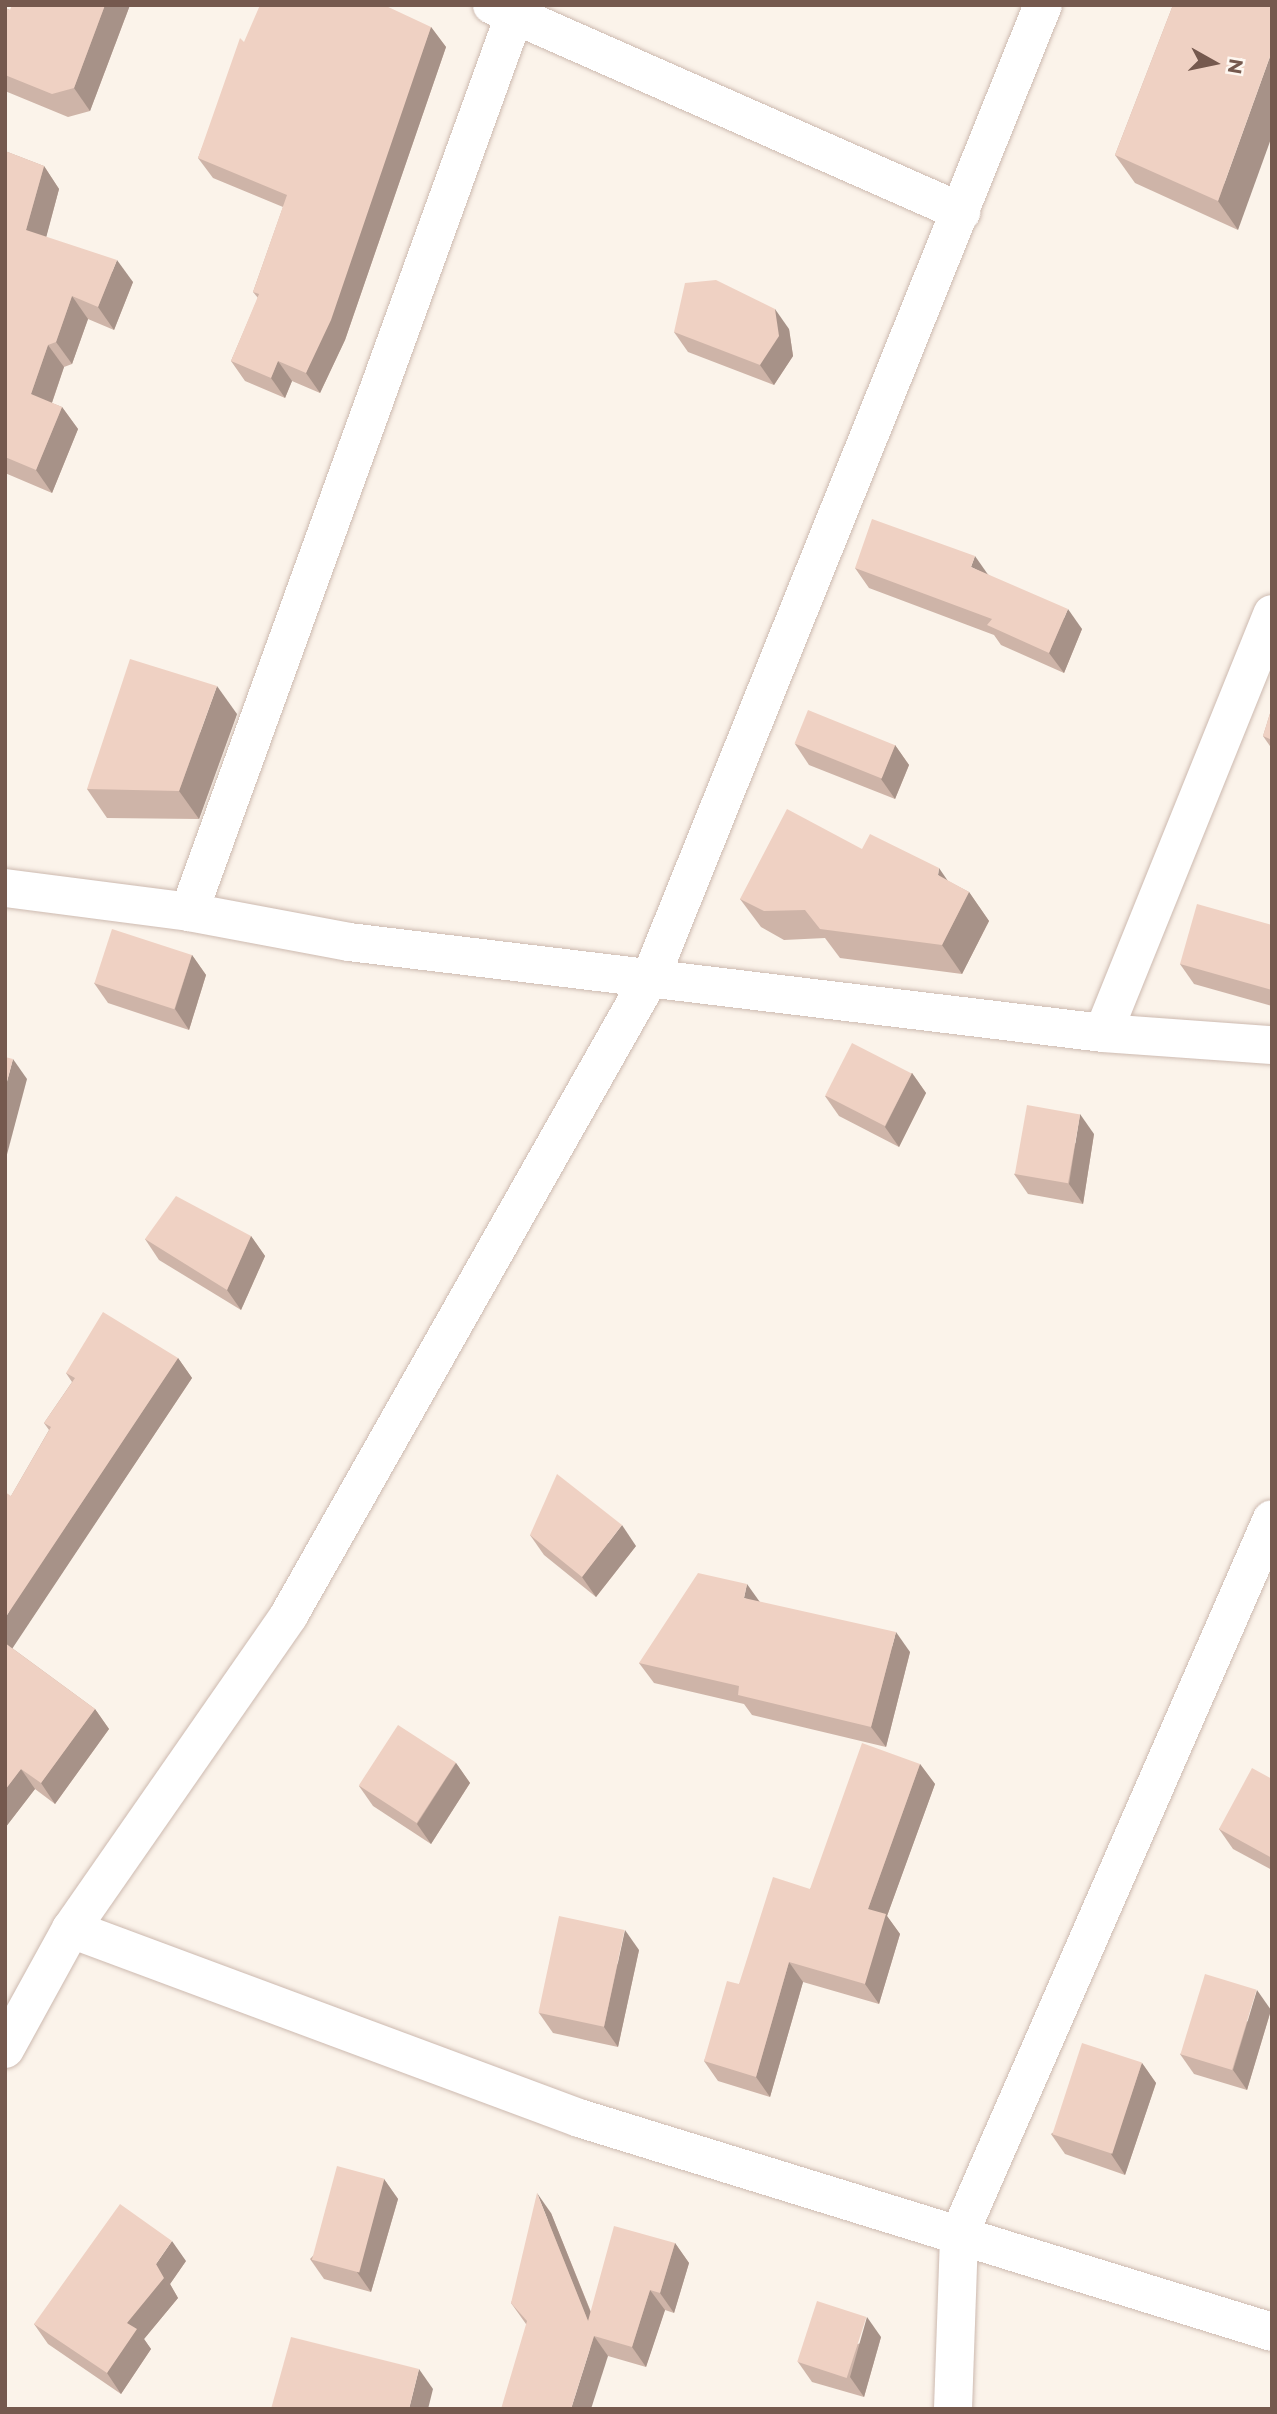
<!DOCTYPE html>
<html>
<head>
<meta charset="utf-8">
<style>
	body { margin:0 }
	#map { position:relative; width:1277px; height:2414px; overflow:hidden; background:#fbf3ea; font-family:Montserrat,sans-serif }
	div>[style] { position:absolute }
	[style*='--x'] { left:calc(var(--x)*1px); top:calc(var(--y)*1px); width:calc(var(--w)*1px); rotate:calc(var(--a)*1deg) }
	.roads { filter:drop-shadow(0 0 2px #cdbab0) drop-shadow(0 0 2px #cdbab0) }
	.minor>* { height:38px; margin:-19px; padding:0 19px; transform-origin:19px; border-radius:19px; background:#fff }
	.wall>* { inset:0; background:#ceb4a8 }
	.shaded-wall>* { inset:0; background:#a79288 }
	.building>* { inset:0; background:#efd1c3; transform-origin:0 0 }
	span { translate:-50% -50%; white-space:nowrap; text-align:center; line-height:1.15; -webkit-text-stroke:6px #fef7f0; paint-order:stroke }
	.frame { position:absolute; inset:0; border:7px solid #75594e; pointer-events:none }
	.north { position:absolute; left:1179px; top:28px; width:70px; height:70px; -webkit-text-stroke:5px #fef7f0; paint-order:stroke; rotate:99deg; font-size:19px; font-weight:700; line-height:28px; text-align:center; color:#75594e }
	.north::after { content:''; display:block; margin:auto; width:24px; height:32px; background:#75594e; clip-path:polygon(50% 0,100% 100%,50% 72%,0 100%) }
</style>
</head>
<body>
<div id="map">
	<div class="roads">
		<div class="minor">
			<i style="--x:492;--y:5;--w:513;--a:23.81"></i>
			<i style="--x:5;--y:888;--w:186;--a:7.4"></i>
			<i style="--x:189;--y:912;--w:163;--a:10.6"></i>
			<i style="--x:349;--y:942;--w:759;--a:6.88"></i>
			<i style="--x:1103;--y:1033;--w:169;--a:4.1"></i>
			<i style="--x:189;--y:912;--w:965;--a:-70.06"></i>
			<i style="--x:1103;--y:1033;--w:452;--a:-68"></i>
			<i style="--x:71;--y:1929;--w:542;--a:20.41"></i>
			<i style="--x:579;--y:2118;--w:725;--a:17.16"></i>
			<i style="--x:5;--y:2049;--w:137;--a:-61.2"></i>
			<i style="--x:71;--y:1929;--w:382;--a:-55.2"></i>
			<i style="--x:289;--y:1615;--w:737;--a:-60.48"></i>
			<i style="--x:652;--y:974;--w:1045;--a:-68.03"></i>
			<i style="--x:953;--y:2409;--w:174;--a:-88"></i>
			<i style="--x:959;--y:2235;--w:781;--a:-66.39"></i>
		</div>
	</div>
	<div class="wall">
		<i style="clip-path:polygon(130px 5px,90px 111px,68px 117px,5px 91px,5px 8px,10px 10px)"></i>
		<i style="clip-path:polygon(1173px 5px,1238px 230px,1135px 183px,1115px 155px)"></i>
		<i style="clip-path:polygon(431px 27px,446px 47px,345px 340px,320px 393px,292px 381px,285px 398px,245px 381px,231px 361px,258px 298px,253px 292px,283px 207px,213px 178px,198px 158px,244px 42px)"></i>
		<i style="clip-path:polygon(5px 151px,44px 166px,59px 189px,46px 237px,133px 282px,114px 330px,88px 319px,72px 364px,64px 367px,52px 403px,62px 407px,78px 429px,52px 493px,5px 473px)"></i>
		<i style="clip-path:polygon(789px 329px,793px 356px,774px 385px,688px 352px,674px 332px)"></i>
		<i style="clip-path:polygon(855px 568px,987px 574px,1082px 629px,1064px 673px,1001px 645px,994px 635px,869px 588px)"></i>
		<i style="clip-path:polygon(1272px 707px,1272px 749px,1263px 736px)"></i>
		<i style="clip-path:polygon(237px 714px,199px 819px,107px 818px,87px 789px)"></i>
		<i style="clip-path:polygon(795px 744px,895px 745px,909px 765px,895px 799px,809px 765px)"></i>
		<i style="clip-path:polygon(862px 849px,948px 881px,969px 892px,989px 921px,962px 974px,840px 958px,825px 938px,784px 940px,761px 927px,740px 899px)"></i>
		<i style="clip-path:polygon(1272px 925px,1272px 1006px,1194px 984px,1180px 964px)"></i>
		<i style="clip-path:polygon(192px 955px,206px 975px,189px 1030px,108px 1003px,94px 983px)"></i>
		<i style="clip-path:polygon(912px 1073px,926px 1093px,899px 1147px,839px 1116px,825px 1096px)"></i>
		<i style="clip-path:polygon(1094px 1134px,1083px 1204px,1028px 1194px,1014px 1174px)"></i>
		<i style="clip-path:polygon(251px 1236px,265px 1256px,241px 1310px,159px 1260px,145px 1239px)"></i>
		<i style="clip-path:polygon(178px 1358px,192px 1378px,12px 1648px,95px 1709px,109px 1729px,55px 1804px,35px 1789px,5px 1828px,11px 1496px,49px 1430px,44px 1423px,72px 1382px,66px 1373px)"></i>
		<i style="clip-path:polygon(530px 1535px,636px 1546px,596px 1597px,544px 1555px)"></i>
		<i style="clip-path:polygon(760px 1602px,910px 1652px,886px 1747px,752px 1715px,744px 1704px,654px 1683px,639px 1663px)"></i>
		<i style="clip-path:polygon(456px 1763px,470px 1783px,431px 1844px,373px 1806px,359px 1786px)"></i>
		<i style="clip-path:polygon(920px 1764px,935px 1784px,887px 1916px,900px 1934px,879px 2004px,803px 1982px,770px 2097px,718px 2081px,704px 2061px,739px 1984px,810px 1889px)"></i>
		<i style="clip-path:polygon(1272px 1779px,1272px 1870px,1233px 1849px,1219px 1829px)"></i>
		<i style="clip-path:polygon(639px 1950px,618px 2047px,553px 2033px,539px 2013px)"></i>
		<i style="clip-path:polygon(1271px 2010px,1247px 2090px,1194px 2074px,1180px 2054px)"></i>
		<i style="clip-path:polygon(1142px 2063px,1156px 2083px,1125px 2175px,1065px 2154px,1051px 2134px)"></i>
		<i style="clip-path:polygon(384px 2179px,398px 2199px,371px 2292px,324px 2279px,310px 2259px)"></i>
		<i style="clip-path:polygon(551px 2213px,591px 2312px,675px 2243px,689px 2263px,674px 2313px,665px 2310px,646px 2367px,608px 2356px,526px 2324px,511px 2303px)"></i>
		<i style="clip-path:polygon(186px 2261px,170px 2284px,178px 2298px,144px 2339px,151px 2349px,121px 2394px,48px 2344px,34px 2324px)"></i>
		<i style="clip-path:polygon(881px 2337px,864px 2397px,812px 2382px,798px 2362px)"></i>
	</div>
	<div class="shaded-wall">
		<i style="clip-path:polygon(105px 5px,130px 5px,90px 111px,74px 88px)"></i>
		<i style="clip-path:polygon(431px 27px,446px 47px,345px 340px,320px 393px,306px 373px)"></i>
		<i style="clip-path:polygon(1272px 51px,1272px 136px,1238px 230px,1218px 201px)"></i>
		<i style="clip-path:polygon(44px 166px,59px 189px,42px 253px,26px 230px)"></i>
		<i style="clip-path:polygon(117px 260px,133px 282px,114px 330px,98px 307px)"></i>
		<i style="clip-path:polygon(72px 296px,88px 319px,72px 364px,56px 342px)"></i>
		<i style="clip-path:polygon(775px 309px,789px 329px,793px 356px,774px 385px,760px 365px)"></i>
		<i style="clip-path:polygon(48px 345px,64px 367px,47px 417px,31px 394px)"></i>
		<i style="clip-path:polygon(278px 361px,292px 381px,285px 398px,271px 378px)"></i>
		<i style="clip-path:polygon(62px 407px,78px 429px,52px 493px,36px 470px)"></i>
		<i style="clip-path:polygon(975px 556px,989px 576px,971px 567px)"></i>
		<i style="clip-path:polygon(1068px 609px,1082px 629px,1064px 673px,1049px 653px)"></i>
		<i style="clip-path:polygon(217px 686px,237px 714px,199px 819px,179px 791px)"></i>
		<i style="clip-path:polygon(895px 745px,909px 765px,895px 799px,881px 779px)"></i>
		<i style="clip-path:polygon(939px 868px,959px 897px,938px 875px)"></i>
		<i style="clip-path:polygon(969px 892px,989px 921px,962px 974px,942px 945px)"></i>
		<i style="clip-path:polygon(192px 955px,206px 975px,189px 1030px,175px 1009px)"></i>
		<i style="clip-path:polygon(13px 1059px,27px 1079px,5px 1162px,5px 1089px)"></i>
		<i style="clip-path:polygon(912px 1073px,926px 1093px,899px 1147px,885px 1127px)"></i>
		<i style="clip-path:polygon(1080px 1114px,1094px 1134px,1083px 1204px,1069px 1184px)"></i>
		<i style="clip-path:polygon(251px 1236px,265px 1256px,241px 1310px,227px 1290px)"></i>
		<i style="clip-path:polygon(178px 1358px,192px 1378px,8px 1655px,5px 1651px,5px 1618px)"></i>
		<i style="clip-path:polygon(622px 1525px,636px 1546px,596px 1597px,582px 1577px)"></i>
		<i style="clip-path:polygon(747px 1584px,762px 1605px,744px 1598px)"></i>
		<i style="clip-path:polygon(896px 1632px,910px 1652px,886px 1747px,871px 1727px)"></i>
		<i style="clip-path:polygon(95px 1709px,109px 1729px,55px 1804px,41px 1783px)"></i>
		<i style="clip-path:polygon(456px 1763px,470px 1783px,431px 1844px,417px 1824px)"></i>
		<i style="clip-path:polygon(920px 1764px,935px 1784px,887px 1916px,900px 1934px,879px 2004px,865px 1984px,868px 1909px)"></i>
		<i style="clip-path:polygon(21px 1769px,35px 1789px,5px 1828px,5px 1790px)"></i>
		<i style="clip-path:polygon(625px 1930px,639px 1950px,618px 2047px,604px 2027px)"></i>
		<i style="clip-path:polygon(789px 1962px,803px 1982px,770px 2097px,756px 2077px)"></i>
		<i style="clip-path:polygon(1257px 1990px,1271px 2010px,1247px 2090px,1233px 2070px)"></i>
		<i style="clip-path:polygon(1142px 2063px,1156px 2083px,1125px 2175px,1111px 2154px)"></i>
		<i style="clip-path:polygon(384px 2179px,398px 2199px,371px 2292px,357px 2272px)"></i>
		<i style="clip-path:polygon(537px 2193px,551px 2213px,601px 2338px,588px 2321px)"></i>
		<i style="clip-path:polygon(172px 2241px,186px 2261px,170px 2284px,178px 2298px,144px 2339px,151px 2349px,121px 2394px,107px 2373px,127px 2323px,156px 2264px)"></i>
		<i style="clip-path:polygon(675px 2243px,689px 2263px,674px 2313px,660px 2293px)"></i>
		<i style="clip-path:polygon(650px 2290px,665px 2310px,646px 2367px,632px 2347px)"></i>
		<i style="clip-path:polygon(867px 2317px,881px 2337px,864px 2397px,850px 2377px)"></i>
		<i style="clip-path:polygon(594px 2336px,608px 2356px,591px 2409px,571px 2409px)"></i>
		<i style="clip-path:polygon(419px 2369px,433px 2389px,428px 2409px,409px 2409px)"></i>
	</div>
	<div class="building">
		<i style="clip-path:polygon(12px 5px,105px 5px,74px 88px,52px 94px,5px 75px,5px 8px,10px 10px)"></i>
		<i style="clip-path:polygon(260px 5px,384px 5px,431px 27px,331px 320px,306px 373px,278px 361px,271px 378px,231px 361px,259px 294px,253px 292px,287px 195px,198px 158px,240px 38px,244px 42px)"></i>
		<i style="clip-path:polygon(1173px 5px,1272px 5px,1272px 51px,1218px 201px,1115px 155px)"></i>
		<i style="clip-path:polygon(5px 151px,44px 166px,26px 230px,117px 260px,98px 307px,72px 296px,56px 342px,48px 345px,31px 394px,62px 407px,36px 470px,5px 457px)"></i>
		<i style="clip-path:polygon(716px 280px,775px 309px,779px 336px,760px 365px,674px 332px,685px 283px)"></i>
		<i style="clip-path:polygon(872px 519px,975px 556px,971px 567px,1068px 609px,1049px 653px,987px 625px,992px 619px,855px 568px)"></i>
		<i style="clip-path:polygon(130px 659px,217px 686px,179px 791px,87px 789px)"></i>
		<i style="clip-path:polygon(1272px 707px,1272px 740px,1263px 736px)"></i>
		<i style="left:808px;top:710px;width:94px;height:36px;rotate:22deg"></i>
		<i style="clip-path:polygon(787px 809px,862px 849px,870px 834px,939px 868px,938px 875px,969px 892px,942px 945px,820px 929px,805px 910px,764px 911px,740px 899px)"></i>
		<i style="clip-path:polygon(1197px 904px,1272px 925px,1272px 990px,1180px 964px)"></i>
		<i style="left:112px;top:929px;width:84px;height:57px;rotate:18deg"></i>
		<i style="left:852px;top:1043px;width:67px;height:59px;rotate:27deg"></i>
		<i style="clip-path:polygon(5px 1057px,13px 1059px,5px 1089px)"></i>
		<i style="left:1027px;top:1105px;width:54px;height:70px;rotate:10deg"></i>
		<i style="clip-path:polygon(176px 1196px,251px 1236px,227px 1290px,145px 1239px)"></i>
		<i style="clip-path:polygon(103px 1312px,178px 1358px,5px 1618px,5px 1492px,11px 1496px,51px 1427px,44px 1423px,75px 1378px,66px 1373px)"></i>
		<i style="clip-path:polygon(557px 1474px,622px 1525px,582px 1577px,530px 1535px)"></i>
		<i style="clip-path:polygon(698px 1573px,747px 1584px,744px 1598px,896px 1632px,871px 1727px,738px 1695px,739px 1686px,639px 1663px)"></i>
		<i style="clip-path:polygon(5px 1643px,95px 1709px,41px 1783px,21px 1769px,5px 1790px)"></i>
		<i style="left:398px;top:1725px;width:69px;height:72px;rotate:33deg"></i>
		<i style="clip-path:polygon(862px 1743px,920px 1764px,868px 1909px,886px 1914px,865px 1984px,789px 1962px,756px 2077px,704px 2061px,727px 1981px,739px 1984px,773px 1877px,810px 1889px)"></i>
		<i style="clip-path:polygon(1252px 1768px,1272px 1779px,1272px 1858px,1219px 1829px)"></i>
		<i style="left:559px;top:1916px;width:67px;height:99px;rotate:12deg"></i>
		<i style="left:1205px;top:1974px;width:54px;height:84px;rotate:17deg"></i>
		<i style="left:1082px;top:2043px;width:63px;height:96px;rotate:18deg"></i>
		<i style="left:337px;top:2166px;width:49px;height:97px;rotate:15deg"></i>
		<i style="clip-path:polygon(537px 2193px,588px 2321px,614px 2226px,675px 2243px,660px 2293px,650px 2290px,632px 2347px,594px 2336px,571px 2409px,501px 2409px,527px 2321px,511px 2303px)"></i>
		<i style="clip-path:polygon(120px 2204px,172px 2241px,156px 2264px,164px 2278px,127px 2323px,137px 2329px,107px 2373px,34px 2324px)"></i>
		<i style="left:817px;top:2301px;width:52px;height:64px;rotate:18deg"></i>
		<i style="clip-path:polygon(291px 2337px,419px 2369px,409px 2409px,271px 2409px)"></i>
	</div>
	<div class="frame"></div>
	<div class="north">N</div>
</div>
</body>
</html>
